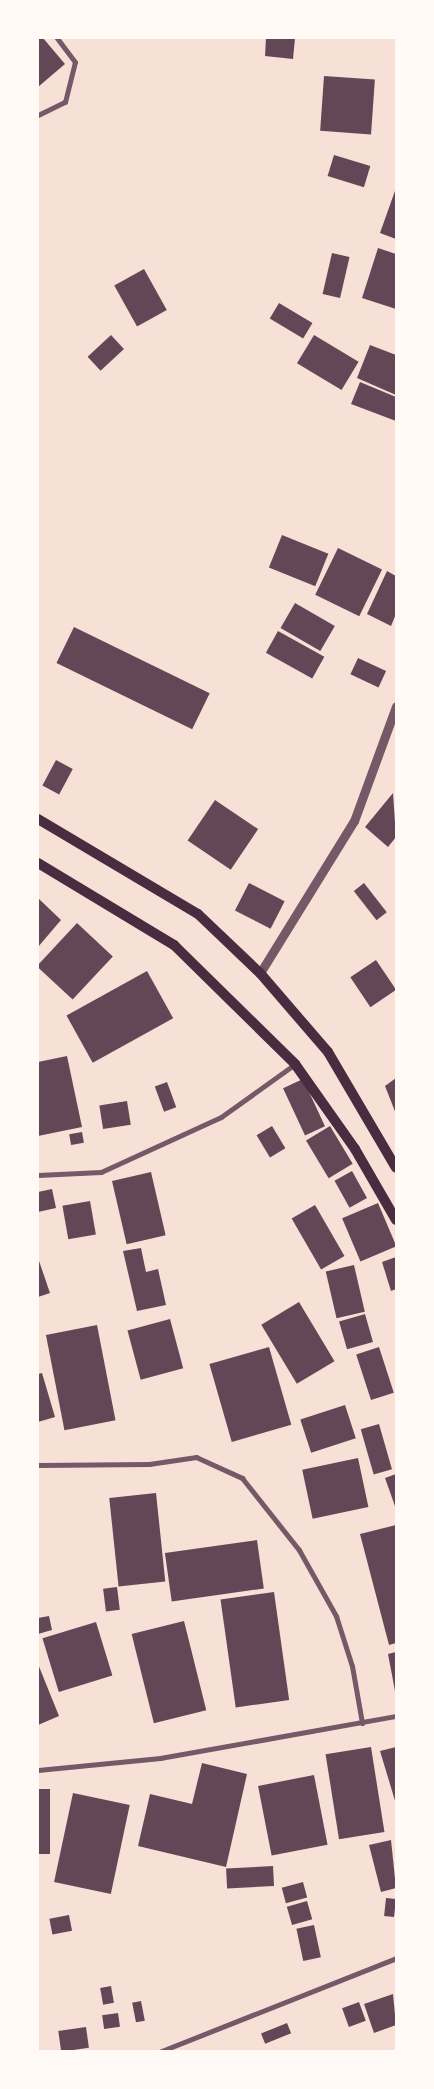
<!DOCTYPE html>
<html>
<head>
<meta charset="utf-8">
<style>
	body { margin:0 }
	#map { position:relative; width:434px; height:2089px; overflow:hidden; background:#f7e1d7; font-family:Montserrat,sans-serif }
	div>[style] { position:absolute }
	[style*='--x'] { left:calc(var(--x)*1px); top:calc(var(--y)*1px); width:calc(var(--w)*1px); rotate:calc(var(--a)*1deg) }
	.building>* { inset:0; background:#644757; transform-origin:0 0 }
	.minor>* { height:5px; margin:-2.5px; padding:0 2.5px; transform-origin:2.5px; border-radius:2.5px; background:#755966 }
	.tertiary>* { height:9px; margin:-4.5px; padding:0 4.5px; transform-origin:4.5px; border-radius:4.5px; background:#755966 }
	.secondary>* { height:10px; margin:-5px; padding:0 5px; transform-origin:5px; border-radius:5px; background:#4a2c40 }
	span { translate:-50% -50%; white-space:nowrap; text-align:center; line-height:1.15; -webkit-text-stroke:4px #fffaf5; paint-order:stroke }
	.frame { position:absolute; inset:0; border:39px solid #fffaf5; pointer-events:none }
</style>
</head>
<body>
<div id="map">
	<div class="building">
		<i style="clip-path:polygon(38px 38px,43px 38px,65px 64px,38px 87px)"></i>
		<i style="clip-path:polygon(266px 38px,295px 38px,293px 59px,265px 56px)"></i>
		<i style="left:324px;top:76px;width:51px;height:55px;rotate:4deg"></i>
		<i style="left:334px;top:155px;width:38px;height:22px;rotate:17deg"></i>
		<i style="clip-path:polygon(396px 188px,396px 239px,380px 233px)"></i>
		<i style="clip-path:polygon(378px 248px,396px 254px,396px 309px,362px 298px)"></i>
		<i style="left:332px;top:253px;width:18px;height:42px;rotate:13deg"></i>
		<i style="left:144px;top:269px;width:47px;height:34px;rotate:61deg"></i>
		<i style="left:279px;top:303px;width:39px;height:18px;rotate:31deg"></i>
		<i style="left:111px;top:335px;width:19px;height:32px;rotate:47deg"></i>
		<i style="left:314px;top:335px;width:52px;height:33px;rotate:31deg"></i>
		<i style="clip-path:polygon(370px 345px,396px 355px,396px 395px,357px 378px)"></i>
		<i style="clip-path:polygon(360px 382px,396px 397px,396px 421px,351px 404px)"></i>
		<i style="left:282px;top:535px;width:50px;height:35px;rotate:22deg"></i>
		<i style="left:338px;top:548px;width:49px;height:52px;rotate:26deg"></i>
		<i style="clip-path:polygon(387px 571px,396px 576px,396px 614px,391px 626px,367px 614px)"></i>
		<i style="left:295px;top:603px;width:46px;height:29px;rotate:30deg"></i>
		<i style="left:74px;top:627px;width:151px;height:40px;rotate:26deg"></i>
		<i style="left:278px;top:631px;width:53px;height:25px;rotate:29deg"></i>
		<i style="left:358px;top:658px;width:31px;height:18px;rotate:25deg"></i>
		<i style="left:56px;top:760px;width:19px;height:29px;rotate:28deg"></i>
		<i style="clip-path:polygon(393px 793px,396px 837px,388px 847px,365px 827px)"></i>
		<i style="left:215px;top:800px;width:52px;height:49px;rotate:34deg"></i>
		<i style="left:249px;top:883px;width:40px;height:31px;rotate:27deg"></i>
		<i style="left:364px;top:883px;width:37px;height:13px;rotate:52deg"></i>
		<i style="clip-path:polygon(38px 898px,61px 920px,38px 947px)"></i>
		<i style="left:77px;top:923px;width:49px;height:59px;rotate:43deg"></i>
		<i style="left:376px;top:960px;width:36px;height:31px;rotate:56deg"></i>
		<i style="left:147px;top:971px;width:54px;height:92px;rotate:61deg"></i>
		<i style="clip-path:polygon(67px 1056px,82px 1127px,38px 1136px,38px 1062px)"></i>
		<i style="clip-path:polygon(396px 1078px,396px 1114px,385px 1086px)"></i>
		<i style="left:303px;top:1079px;width:52px;height:22px;rotate:65deg"></i>
		<i style="left:167px;top:1082px;width:27px;height:13px;rotate:70deg"></i>
		<i style="left:127px;top:1101px;width:24px;height:28px;rotate:81deg"></i>
		<i style="left:272px;top:1126px;width:26px;height:18px;rotate:59deg"></i>
		<i style="left:330px;top:1126px;width:44px;height:28px;rotate:59deg"></i>
		<i style="left:82px;top:1132px;width:11px;height:13px;rotate:80deg"></i>
		<i style="left:352px;top:1171px;width:31px;height:20px;rotate:61deg"></i>
		<i style="left:151px;top:1172px;width:65px;height:40px;rotate:77deg"></i>
		<i style="clip-path:polygon(52px 1189px,56px 1208px,38px 1212px,38px 1192px)"></i>
		<i style="left:90px;top:1201px;width:34px;height:28px;rotate:80deg"></i>
		<i style="left:378px;top:1203px;width:47px;height:39px;rotate:67deg"></i>
		<i style="left:315px;top:1205px;width:59px;height:27px;rotate:60deg"></i>
		<i style="clip-path:polygon(141px 1248px,146px 1272px,158px 1269px,166px 1305px,137px 1311px,123px 1251px)"></i>
		<i style="clip-path:polygon(396px 1257px,396px 1289px,391px 1291px,382px 1262px)"></i>
		<i style="clip-path:polygon(38px 1258px,50px 1293px,38px 1297px)"></i>
		<i style="left:354px;top:1265px;width:48px;height:29px;rotate:77deg"></i>
		<i style="left:299px;top:1302px;width:69px;height:44px;rotate:59deg"></i>
		<i style="left:365px;top:1314px;width:29px;height:27px;rotate:74deg"></i>
		<i style="left:170px;top:1319px;width:51px;height:44px;rotate:75deg"></i>
		<i style="left:97px;top:1325px;width:97px;height:52px;rotate:79deg"></i>
		<i style="left:269px;top:1347px;width:81px;height:62px;rotate:74deg"></i>
		<i style="left:379px;top:1347px;width:48px;height:24px;rotate:72deg"></i>
		<i style="clip-path:polygon(42px 1373px,55px 1417px,38px 1422px,38px 1374px)"></i>
		<i style="left:345px;top:1405px;width:35px;height:47px;rotate:72deg"></i>
		<i style="left:379px;top:1424px;width:47px;height:19px;rotate:74deg"></i>
		<i style="left:358px;top:1458px;width:50px;height:57px;rotate:78deg"></i>
		<i style="clip-path:polygon(396px 1474px,396px 1509px,385px 1478px)"></i>
		<i style="left:156px;top:1493px;width:89px;height:47px;rotate:84deg"></i>
		<i style="clip-path:polygon(396px 1525px,396px 1643px,389px 1645px,360px 1534px)"></i>
		<i style="left:257px;top:1540px;width:49px;height:93px;rotate:82deg"></i>
		<i style="left:117px;top:1587px;width:23px;height:14px;rotate:83deg"></i>
		<i style="left:274px;top:1592px;width:109px;height:54px;rotate:82deg"></i>
		<i style="clip-path:polygon(49px 1616px,52px 1630px,38px 1634px,38px 1618px)"></i>
		<i style="left:184px;top:1621px;width:92px;height:54px;rotate:76deg"></i>
		<i style="left:96px;top:1622px;width:56px;height:56px;rotate:73deg"></i>
		<i style="clip-path:polygon(396px 1652px,396px 1690px,395px 1691px,388px 1654px)"></i>
		<i style="clip-path:polygon(38px 1664px,59px 1716px,38px 1725px)"></i>
		<i style="left:371px;top:1747px;width:86px;height:46px;rotate:81deg"></i>
		<i style="clip-path:polygon(396px 1747px,396px 1804px,380px 1751px)"></i>
		<i style="clip-path:polygon(202px 1763px,247px 1774px,226px 1867px,138px 1846px,150px 1794px,192px 1804px)"></i>
		<i style="left:314px;top:1775px;width:71px;height:57px;rotate:79deg"></i>
		<i style="left:38px;top:1789px;width:12px;height:65px"></i>
		<i style="left:73px;top:1793px;width:58px;height:91px;rotate:12deg"></i>
		<i style="clip-path:polygon(391px 1840px,396px 1888px,381px 1892px,369px 1845px)"></i>
		<i style="left:273px;top:1866px;width:20px;height:47px;rotate:87deg"></i>
		<i style="left:303px;top:1882px;width:16px;height:22px;rotate:75deg"></i>
		<i style="left:386px;top:1898px;width:10px;height:18px;rotate:6deg"></i>
		<i style="left:307px;top:1901px;width:19px;height:21px;rotate:74deg"></i>
		<i style="left:69px;top:1915px;width:16px;height:20px;rotate:79deg"></i>
		<i style="left:314px;top:1925px;width:33px;height:18px;rotate:78deg"></i>
		<i style="left:111px;top:1986px;width:17px;height:11px;rotate:80deg"></i>
		<i style="clip-path:polygon(393px 1994px,396px 2025px,374px 2033px,364px 2004px)"></i>
		<i style="left:141px;top:2001px;width:20px;height:9px;rotate:79deg"></i>
		<i style="left:359px;top:2002px;width:20px;height:18px;rotate:70deg"></i>
		<i style="left:118px;top:2013px;width:14px;height:16px;rotate:82deg"></i>
		<i style="left:287px;top:2023px;width:11px;height:28px;rotate:68deg"></i>
		<i style="left:86px;top:2027px;width:21px;height:28px;rotate:82deg"></i>
	</div>
	<div class="minor">
		<i style="--x:38;--y:115;--w:30;--a:-26"></i>
		<i style="--x:65;--y:102;--w:41;--a:-76"></i>
		<i style="--x:75;--y:62;--w:30;--a:-127"></i>
		<i style="--x:38;--y:1175;--w:63;--a:-2.7"></i>
		<i style="--x:101;--y:1172;--w:132;--a:-24.6"></i>
		<i style="--x:221;--y:1117;--w:91;--a:-35.6"></i>
		<i style="--x:38;--y:1465;--w:111;--a:-0.5"></i>
		<i style="--x:149;--y:1464;--w:48;--a:-8.5"></i>
		<i style="--x:196;--y:1457;--w:51;--a:24.5"></i>
		<i style="--x:242;--y:1478;--w:92;--a:51.6"></i>
		<i style="--x:299;--y:1550;--w:76;--a:60.7"></i>
		<i style="--x:336;--y:1616;--w:52;--a:72.3"></i>
		<i style="--x:352;--y:1666;--w:58;--a:80"></i>
		<i style="--x:38;--y:1770;--w:123;--a:-5.6"></i>
		<i style="--x:160;--y:1758;--w:240;--a:-10.1"></i>
		<i style="--x:159;--y:2052;--w:255;--a:-21.6"></i>
	</div>
	<div class="tertiary">
		<i style="--x:260;--y:973;--w:179;--a:-58.3"></i>
		<i style="--x:354;--y:821;--w:122;--a:-69.9"></i>
	</div>
	<div class="secondary">
		<i style="--x:38;--y:819;--w:186;--a:30.7"></i>
		<i style="--x:198;--y:914;--w:86;--a:43.6"></i>
		<i style="--x:260;--y:973;--w:104;--a:49.3"></i>
		<i style="--x:328;--y:1052;--w:134;--a:59.6"></i>
		<i style="--x:38;--y:863;--w:159;--a:31.1"></i>
		<i style="--x:174;--y:945;--w:170;--a:44.5"></i>
		<i style="--x:295;--y:1064;--w:104;--a:54.8"></i>
		<i style="--x:355;--y:1149;--w:82;--a:60"></i>
	</div>
	<div class="frame"></div>
</div>
</body>
</html>
